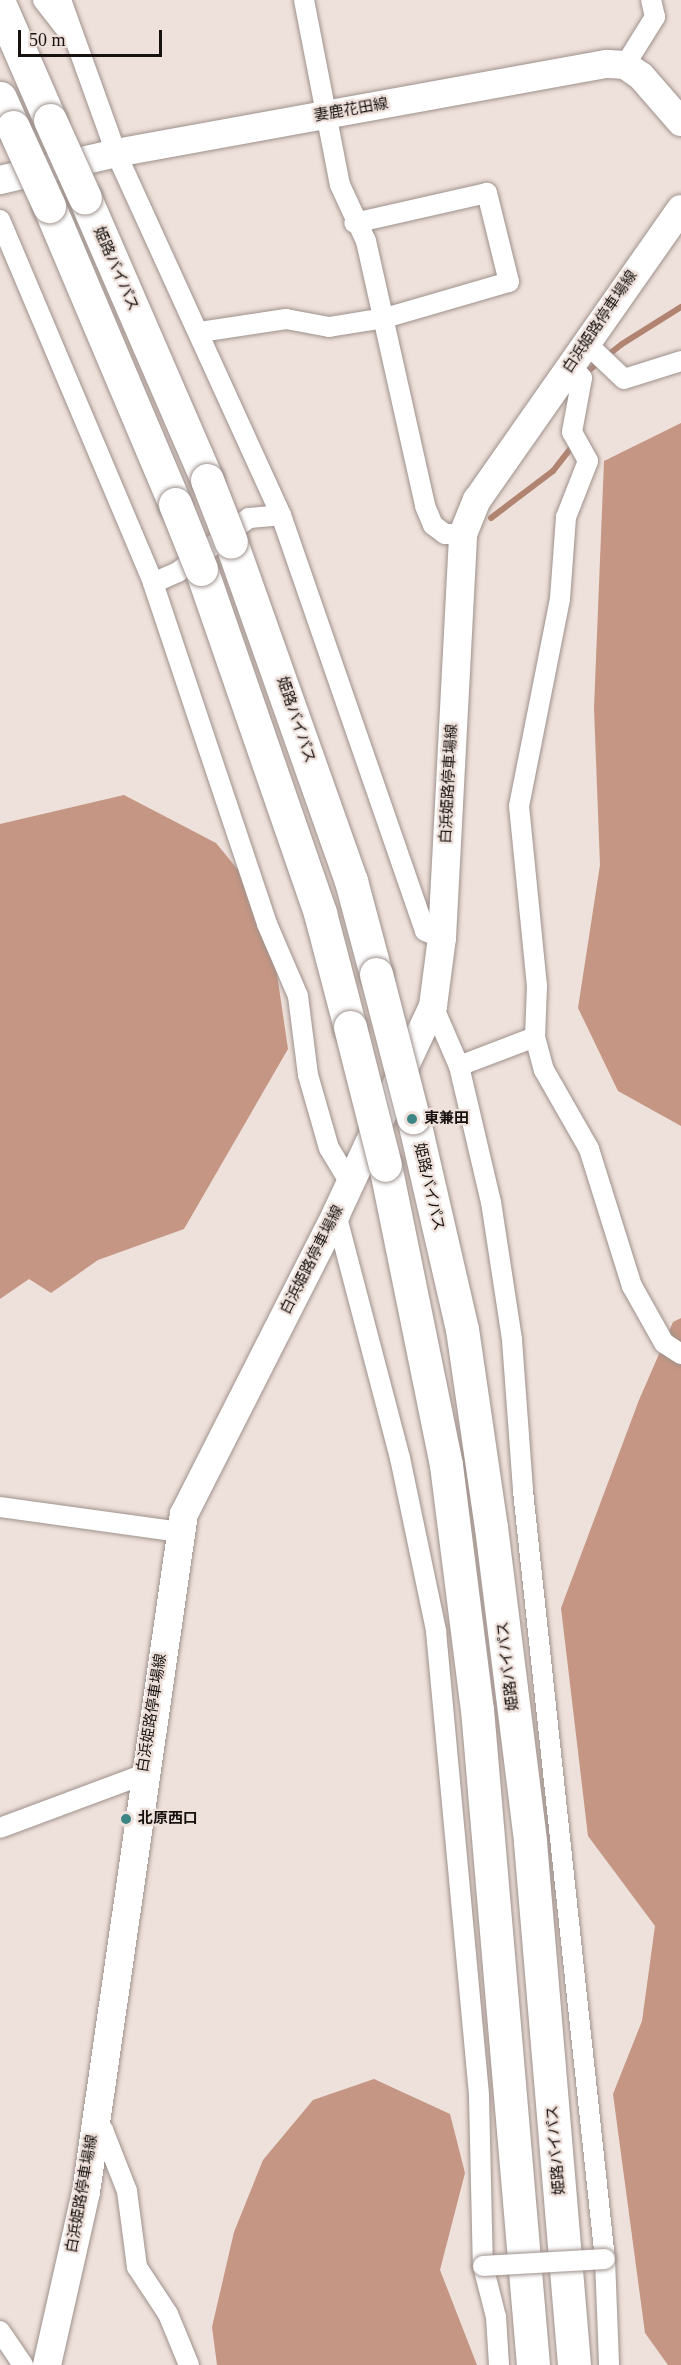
<!DOCTYPE html>
<html>
<head>
<meta charset="utf-8">
<style>
	body { margin:0 }
	#map { position:relative; width:681px; height:2365px; overflow:hidden; background:#eee0da; font-family:"Times New Roman","Noto Sans JP",serif }
	div>[style] { position:absolute }
	[style*='--x'] { left:calc(var(--x)*1px); top:calc(var(--y)*1px); width:calc(var(--w)*1px); rotate:calc(var(--a)*1deg) }
	.forest>* { inset:0; background:#c49683 }
	.stream>* { height:6px; margin:-3px; padding:0 3px; transform-origin:3px; border-radius:3px; background:#b08471 }
	.roads { filter:drop-shadow(0 0 2px #9e918c) drop-shadow(0 0 2px #9e918c) }
	.minor>* { height:20px; margin:-10px; padding:0 10px; transform-origin:10px; border-radius:10px; background:#fff }
	.secondary>* { height:28px; margin:-14px; padding:0 14px; transform-origin:14px; border-radius:14px; background:#fff }
	.motorway>* { height:33px; margin:-16.5px; padding:0 16.5px; transform-origin:16.5px; border-radius:16.5px; background:#fff }
	.bridges { filter:drop-shadow(0 0 2px #9e918c) drop-shadow(0 0 2px #9e918c) }
	.minor-bridge>* { height:20px; margin:-10px; padding:0 10px; transform-origin:10px; border-radius:10px; background:#fff }
	.motorway-bridge>* { height:33px; margin:-16.5px; padding:0 16.5px; transform-origin:16.5px; border-radius:16.5px; background:#fff }
	.dots>* { width:16px; height:16px; translate:-50% -50%; box-sizing:border-box; border:3px solid #eee0da; border-radius:50% }
	span { translate:-50% -50%; white-space:nowrap; text-align:center; line-height:1.15; -webkit-text-stroke:4.5px #eee0da; paint-order:stroke }
	.street-label { font-size:15px; color:#171210 }
	.poi-label { font-size:15px; color:#171210; font-weight:700 }
	.left { translate:0 -50%; text-align:left }
	.scale { position:absolute; left:18px; top:30px; width:144px; height:27px; box-sizing:border-box; border:3px solid #171210; border-top:0; padding-left:8px; font-size:18px; line-height:21px; white-space:nowrap; color:#171210; -webkit-text-stroke:4px #eee0da; paint-order:stroke }
</style>
</head>
<body>
<div id="map">
	<div class="forest">
		<i style="clip-path:polygon(681px 423px,681px 1126px,618px 1091px,578px 1008px,600px 865px,594px 708px,604px 461px)"></i>
		<i style="clip-path:polygon(124px 795px,216px 843px,239px 871px,273px 947px,288px 1049px,184px 1229px,98px 1260px,51px 1293px,29px 1279px,0 1299px,0 824px)"></i>
		<i style="clip-path:polygon(681px 1318px,681px 2365px,668px 2365px,645px 2333px,613px 2094px,642px 2021px,655px 1926px,588px 1836px,561px 1608px,639px 1400px,673px 1322px)"></i>
		<i style="clip-path:polygon(374px 2079px,450px 2114px,465px 2173px,440px 2270px,477px 2365px,217px 2365px,212px 2327px,234px 2232px,263px 2160px,313px 2100px)"></i>
	</div>
	<div class="stream">
		<i style="--x:588;--y:378;--w:7;--a:-90"></i>
		<i style="--x:588;--y:371;--w:43;--a:-38.5"></i>
		<i style="--x:622;--y:344;--w:70;--a:-32.1"></i>
		<i style="--x:491;--y:518;--w:78;--a:-37.2"></i>
		<i style="--x:553;--y:471;--w:36;--a:-52"></i>
	</div>
	<div class="roads">
		<div class="minor">
			<i style="--x:43;--y:0;--w:47;--a:51.9"></i>
			<i style="--x:61;--y:0;--w:163;--a:70.2"></i>
			<i style="--x:116;--y:153;--w:398;--a:65.5"></i>
			<i style="--x:281;--y:515;--w:440;--a:70.9"></i>
			<i style="--x:425;--y:931;--w:18;--a:22"></i>
			<i style="--x:304;--y:0;--w:188;--a:79"></i>
			<i style="--x:340;--y:185;--w:62;--a:65.1"></i>
			<i style="--x:366;--y:241;--w:271;--a:77.4"></i>
			<i style="--x:425;--y:506;--w:21;--a:67"></i>
			<i style="--x:433;--y:525;--w:15;--a:37"></i>
			<i style="--x:445;--y:534;--w:18;--a:0"></i>
			<i style="--x:625;--y:65;--w:57;--a:-58"></i>
			<i style="--x:655;--y:17;--w:17;--a:-103"></i>
			<i style="--x:0;--y:220;--w:394;--a:67.1"></i>
			<i style="--x:153;--y:583;--w:360;--a:71.5"></i>
			<i style="--x:267;--y:924;--w:78;--a:66.7"></i>
			<i style="--x:298;--y:996;--w:80;--a:82.8"></i>
			<i style="--x:308;--y:1075;--w:76;--a:74"></i>
			<i style="--x:329;--y:1148;--w:41;--a:59"></i>
			<i style="--x:200;--y:332;--w:87;--a:-8.6"></i>
			<i style="--x:286;--y:319;--w:44;--a:10.5"></i>
			<i style="--x:329;--y:327;--w:57;--a:-9.1"></i>
			<i style="--x:385;--y:318;--w:129;--a:-16.2"></i>
			<i style="--x:509;--y:282;--w:92;--a:-103.9"></i>
			<i style="--x:487;--y:193;--w:136;--a:167.3"></i>
			<i style="--x:586;--y:343;--w:52;--a:43.5"></i>
			<i style="--x:624;--y:379;--w:60;--a:-17.5"></i>
			<i style="--x:571;--y:366;--w:16;--a:47"></i>
			<i style="--x:582;--y:378;--w:55;--a:100.5"></i>
			<i style="--x:572;--y:432;--w:33;--a:61"></i>
			<i style="--x:588;--y:461;--w:60;--a:111.4"></i>
			<i style="--x:566;--y:517;--w:82;--a:94.2"></i>
			<i style="--x:560;--y:599;--w:211;--a:101.2"></i>
			<i style="--x:519;--y:806;--w:181;--a:84.3"></i>
			<i style="--x:537;--y:986;--w:51;--a:92.2"></i>
			<i style="--x:535;--y:1037;--w:34;--a:75"></i>
			<i style="--x:544;--y:1070;--w:91;--a:60.3"></i>
			<i style="--x:589;--y:1149;--w:144;--a:72.6"></i>
			<i style="--x:632;--y:1286;--w:65;--a:60.7"></i>
			<i style="--x:664;--y:1343;--w:20;--a:33"></i>
			<i style="--x:153;--y:583;--w:27;--a:-24"></i>
			<i style="--x:178;--y:572;--w:89;--a:-37.3"></i>
			<i style="--x:249;--y:518;--w:32;--a:-5"></i>
			<i style="--x:433;--y:1006;--w:65;--a:66.6"></i>
			<i style="--x:459;--y:1066;--w:140;--a:76.8"></i>
			<i style="--x:491;--y:1202;--w:140;--a:81.3"></i>
			<i style="--x:512;--y:1340;--w:151;--a:85.8"></i>
			<i style="--x:523;--y:1491;--w:772;--a:83.91"></i>
			<i style="--x:605;--y:2259;--w:106;--a:87.8"></i>
			<i style="--x:459;--y:1066;--w:81;--a:-20.9"></i>
			<i style="--x:336;--y:1214;--w:252;--a:75.3"></i>
			<i style="--x:400;--y:1458;--w:177;--a:78.2"></i>
			<i style="--x:436;--y:1631;--w:467;--a:84.7"></i>
			<i style="--x:479;--y:2096;--w:170;--a:88.7"></i>
			<i style="--x:483;--y:2266;--w:53;--a:75.7"></i>
			<i style="--x:496;--y:2317;--w:48;--a:86.4"></i>
			<i style="--x:0;--y:1507;--w:183;--a:7.9"></i>
			<i style="--x:0;--y:1828;--w:152;--a:-20.5"></i>
			<i style="--x:95;--y:2127;--w:9;--a:21"></i>
			<i style="--x:103;--y:2130;--w:66;--a:68.5"></i>
			<i style="--x:127;--y:2191;--w:77;--a:82.5"></i>
			<i style="--x:137;--y:2267;--w:56;--a:56.6"></i>
			<i style="--x:168;--y:2314;--w:55;--a:67.6"></i>
			<i style="--x:0;--y:2331;--w:41;--a:55.9"></i>
		</div>
		<div class="secondary">
			<i style="--x:0;--y:180;--w:119;--a:-13.1"></i>
			<i style="--x:116;--y:153;--w:499;--a:-10.3"></i>
			<i style="--x:607;--y:64;--w:18;--a:3"></i>
			<i style="--x:625;--y:65;--w:19;--a:35"></i>
			<i style="--x:641;--y:76;--w:61;--a:49"></i>
			<i style="--x:47;--y:2365;--w:177;--a:-77.3"></i>
			<i style="--x:86;--y:2192;--w:685;--a:-81.78"></i>
			<i style="--x:184;--y:1514;--w:336;--a:-63.1"></i>
			<i style="--x:336;--y:1214;--w:230;--a:-65"></i>
			<i style="--x:433;--y:1006;--w:69;--a:-82.5"></i>
			<i style="--x:442;--y:938;--w:405;--a:-87"></i>
			<i style="--x:463;--y:534;--w:37;--a:-68"></i>
			<i style="--x:477;--y:500;--w:355;--a:-55"></i>
		</div>
		<div class="motorway">
			<i style="--x:0;--y:5;--w:125;--a:66.5"></i>
			<i style="--x:0;--y:98;--w:32;--a:66"></i>
			<i style="--x:85;--y:198;--w:307;--a:66.6"></i>
			<i style="--x:49;--y:206;--w:324;--a:67.1"></i>
			<i style="--x:231;--y:542;--w:360;--a:70.5"></i>
			<i style="--x:351;--y:881;--w:96;--a:75"></i>
			<i style="--x:201;--y:569;--w:364;--a:70.9"></i>
			<i style="--x:320;--y:913;--w:118;--a:75.3"></i>
			<i style="--x:413;--y:1117;--w:218;--a:77"></i>
			<i style="--x:462;--y:1329;--w:200;--a:81.7"></i>
			<i style="--x:491;--y:1527;--w:317;--a:82.9"></i>
			<i style="--x:530;--y:1842;--w:525;--a:85.19"></i>
			<i style="--x:385;--y:1165;--w:306;--a:78.5"></i>
			<i style="--x:446;--y:1465;--w:246;--a:82.8"></i>
			<i style="--x:477;--y:1709;--w:658;--a:85.12"></i>
		</div>
	</div>
	<div class="bridges">
		<div class="minor-bridge">
			<i style="--x:483;--y:2266;--w:122;--a:-3.3"></i>
		</div>
		<div class="motorway-bridge">
			<i style="--x:50;--y:120;--w:85;--a:65.8"></i>
			<i style="--x:13;--y:127;--w:87;--a:65.5"></i>
			<i style="--x:207;--y:480;--w:66;--a:68.8"></i>
			<i style="--x:175;--y:504;--w:70;--a:68.2"></i>
			<i style="--x:376;--y:974;--w:148;--a:75.5"></i>
			<i style="--x:350;--y:1027;--w:142;--a:75.8"></i>
		</div>
	</div>
	<div class="dots">
		<i style="left:412px;top:1119px;background:#3e8685"></i>
		<i style="left:126px;top:1819px;background:#3e8685"></i>
	</div>
	<div class="street-label">
		<span style="left:351px;top:110px;rotate:-10deg">妻鹿花田線</span>
		<span style="left:116px;top:269px;rotate:66deg">姫路バイパス</span>
		<span style="left:600px;top:322px;rotate:-56deg">白浜姫路停車場線</span>
		<span style="left:296px;top:720px;rotate:71deg">姫路バイパス</span>
		<span style="left:449px;top:784px;rotate:-87deg">白浜姫路停車場線</span>
		<span style="left:429px;top:1187px;rotate:77deg">姫路バイパス</span>
		<span style="left:312px;top:1260px;rotate:-63deg">白浜姫路停車場線</span>
		<span style="left:508px;top:1666px;rotate:-97deg">姫路バイパス</span>
		<span style="left:152px;top:1713px;rotate:-81deg">白浜姫路停車場線</span>
		<span style="left:556px;top:2150px;rotate:-95deg">姫路バイパス</span>
		<span style="left:82px;top:2194px;rotate:-80deg">白浜姫路停車場線</span>
	</div>
	<div class="poi-label">
		<span class="left" style="left:424px;top:1119px">東兼田</span>
		<span class="left" style="left:138px;top:1819px">北原西口</span>
	</div>
	<div class="scale">50 m</div>
</div>
</body>
</html>
